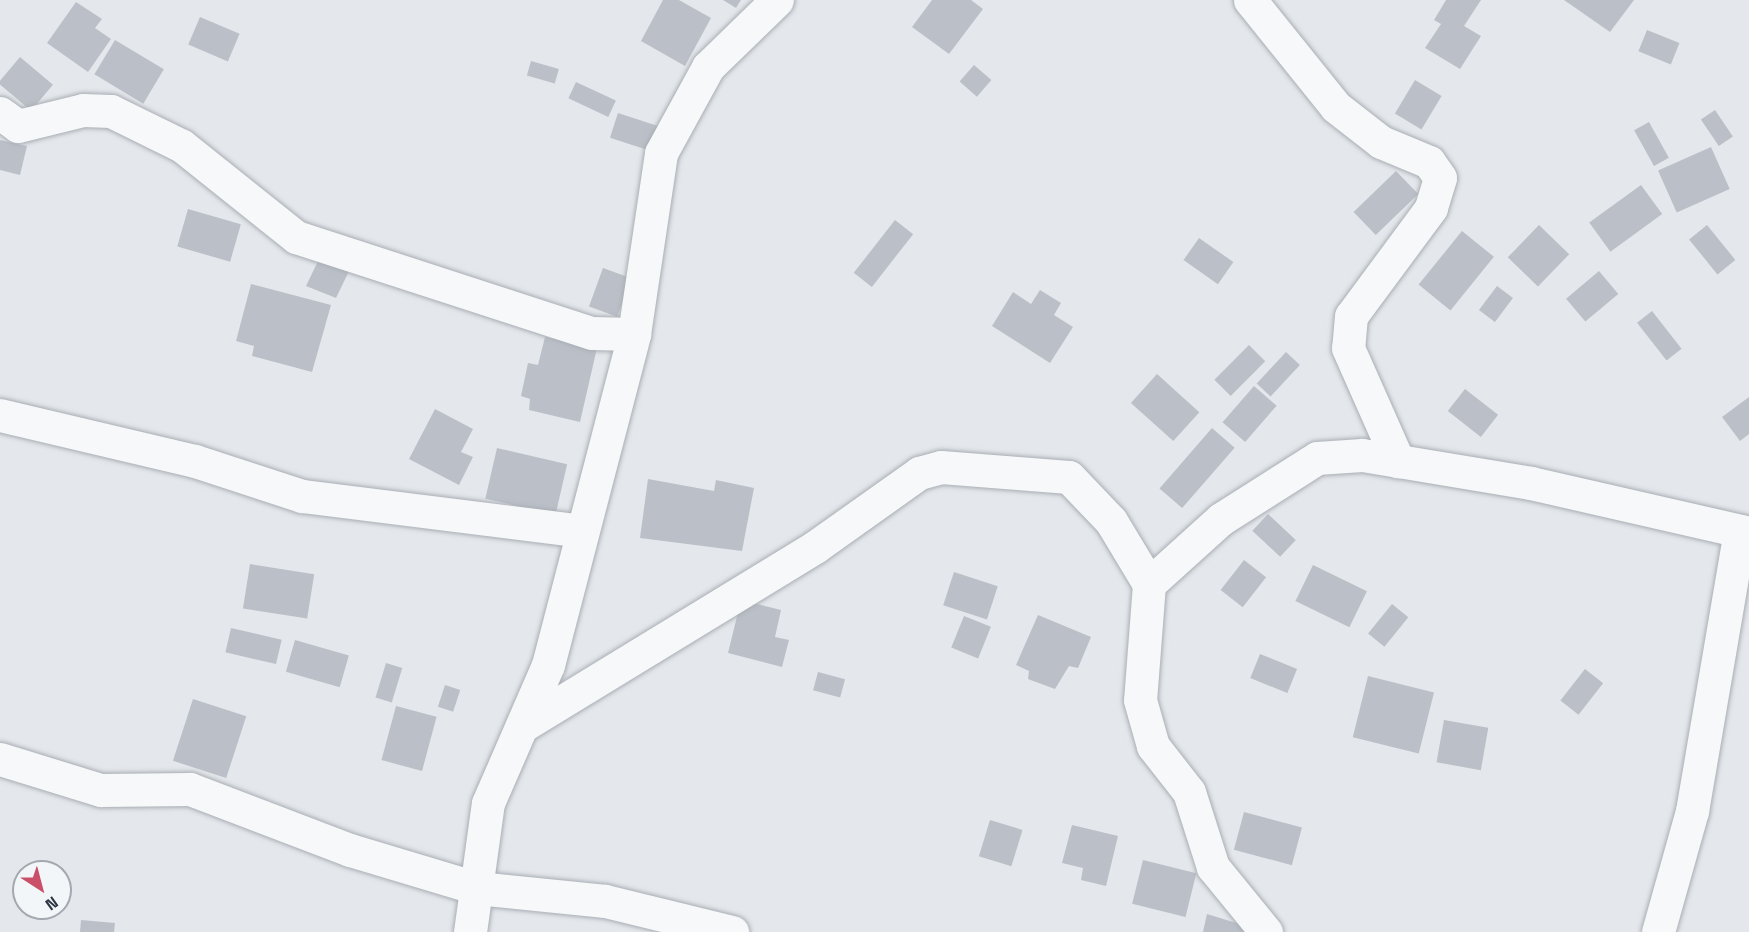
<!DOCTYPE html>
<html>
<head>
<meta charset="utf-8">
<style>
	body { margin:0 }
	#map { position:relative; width:1749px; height:932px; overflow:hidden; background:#e4e7eb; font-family:"Space Grotesk",sans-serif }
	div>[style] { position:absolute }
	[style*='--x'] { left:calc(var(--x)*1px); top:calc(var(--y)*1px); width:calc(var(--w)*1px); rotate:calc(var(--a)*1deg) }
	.building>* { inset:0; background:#bbc0c8; transform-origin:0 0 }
	.roads { filter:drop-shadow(0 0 2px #a9aeb5) drop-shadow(0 0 2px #a9aeb5) }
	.minor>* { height:33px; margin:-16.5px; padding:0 16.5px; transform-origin:16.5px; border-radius:16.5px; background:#f6f8f9 }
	span { translate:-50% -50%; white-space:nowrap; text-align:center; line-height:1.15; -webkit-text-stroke:4.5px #f3f6f8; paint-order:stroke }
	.north { position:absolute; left:12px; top:860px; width:60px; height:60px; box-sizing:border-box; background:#f3f6f8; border:2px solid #a3a9b0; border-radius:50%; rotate:144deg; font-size:16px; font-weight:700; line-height:24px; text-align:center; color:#2c3543 }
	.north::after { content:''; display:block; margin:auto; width:21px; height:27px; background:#c95068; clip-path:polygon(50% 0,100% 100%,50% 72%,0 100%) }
</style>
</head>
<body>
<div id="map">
	<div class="building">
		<i style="clip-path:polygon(663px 0,679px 0,711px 18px,685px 66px,641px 41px)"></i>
		<i style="clip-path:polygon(723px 0,741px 0,736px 8px)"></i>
		<i style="clip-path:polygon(932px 0,971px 0,983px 9px,949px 54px,912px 27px)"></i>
		<i style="clip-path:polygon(1446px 0,1481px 0,1464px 26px,1481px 36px,1460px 69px,1425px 48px,1441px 24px,1434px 20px)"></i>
		<i style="clip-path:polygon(1564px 0,1634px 0,1610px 32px)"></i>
		<i style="clip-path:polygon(76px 2px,102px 19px,95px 28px,111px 39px,88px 72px,47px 43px)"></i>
		<i style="left:200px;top:17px;width:43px;height:30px;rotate:23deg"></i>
		<i style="left:1647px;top:30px;width:35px;height:23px;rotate:22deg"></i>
		<i style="left:115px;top:40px;width:57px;height:40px;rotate:31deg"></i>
		<i style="left:20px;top:57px;width:43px;height:34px;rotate:40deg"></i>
		<i style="left:531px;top:61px;width:29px;height:15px;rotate:16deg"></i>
		<i style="left:974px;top:65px;width:23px;height:22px;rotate:41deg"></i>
		<i style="left:1415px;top:80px;width:31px;height:39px;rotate:31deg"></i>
		<i style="left:576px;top:82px;width:44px;height:18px;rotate:25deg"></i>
		<i style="left:1715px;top:110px;width:32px;height:17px;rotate:56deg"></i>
		<i style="left:618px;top:113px;width:42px;height:26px;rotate:18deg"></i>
		<i style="left:1649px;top:122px;width:41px;height:17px;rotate:61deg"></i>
		<i style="clip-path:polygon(0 140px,27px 146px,20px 175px,0 170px)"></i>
		<i style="left:1711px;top:147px;width:46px;height:58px;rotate:66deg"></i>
		<i style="left:1396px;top:171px;width:32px;height:59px;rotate:46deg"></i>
		<i style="left:1641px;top:185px;width:36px;height:64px;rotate:54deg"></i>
		<i style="left:188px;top:209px;width:55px;height:39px;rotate:16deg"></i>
		<i style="left:895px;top:220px;width:23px;height:67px;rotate:38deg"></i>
		<i style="left:1539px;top:225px;width:42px;height:45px;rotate:44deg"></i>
		<i style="left:1707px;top:225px;width:45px;height:23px;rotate:51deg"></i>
		<i style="left:1462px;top:231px;width:41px;height:69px;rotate:39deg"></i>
		<i style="left:1199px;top:238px;width:42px;height:27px;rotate:35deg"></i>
		<i style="clip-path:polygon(320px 257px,351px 267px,336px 298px,306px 286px)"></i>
		<i style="left:603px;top:268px;width:30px;height:41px;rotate:20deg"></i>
		<i style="left:1599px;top:271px;width:30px;height:43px;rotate:50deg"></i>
		<i style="clip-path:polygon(251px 284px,331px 305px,312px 372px,252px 356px,254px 346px,236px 341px)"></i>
		<i style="left:1497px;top:286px;width:20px;height:30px;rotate:37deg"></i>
		<i style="clip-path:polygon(1040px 290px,1061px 303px,1054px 315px,1073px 327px,1050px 363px,992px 326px,1013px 292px,1031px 304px)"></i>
		<i style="left:1652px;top:311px;width:48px;height:19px;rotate:52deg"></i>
		<i style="clip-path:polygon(545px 337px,597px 348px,580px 422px,529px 410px,530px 399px,521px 396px,528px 363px,538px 365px)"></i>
		<i style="left:1249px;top:345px;width:23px;height:49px;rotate:45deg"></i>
		<i style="left:1286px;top:352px;width:19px;height:43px;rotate:43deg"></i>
		<i style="left:1157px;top:374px;width:57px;height:39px;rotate:42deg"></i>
		<i style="left:1254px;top:386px;width:30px;height:48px;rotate:41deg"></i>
		<i style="left:1465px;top:389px;width:42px;height:28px;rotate:38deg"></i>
		<i style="clip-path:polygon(1749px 397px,1749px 434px,1740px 441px,1722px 417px)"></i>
		<i style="clip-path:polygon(435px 409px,473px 429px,461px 452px,473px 457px,459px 485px,409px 459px)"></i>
		<i style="left:1212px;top:428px;width:30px;height:80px;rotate:41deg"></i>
		<i style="left:497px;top:448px;width:72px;height:52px;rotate:13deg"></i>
		<i style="clip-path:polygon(648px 479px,714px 491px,716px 480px,754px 488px,742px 551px,640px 538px)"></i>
		<i style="left:1268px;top:514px;width:38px;height:23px;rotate:43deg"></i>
		<i style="left:1244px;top:560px;width:28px;height:38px;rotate:38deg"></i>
		<i style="left:250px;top:564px;width:65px;height:45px;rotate:9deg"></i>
		<i style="left:1313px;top:565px;width:60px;height:40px;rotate:26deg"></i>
		<i style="left:954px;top:572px;width:46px;height:35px;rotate:18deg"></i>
		<i style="clip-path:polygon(741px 600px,781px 610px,775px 637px,789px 640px,782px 667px,728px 653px)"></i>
		<i style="left:1392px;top:604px;width:21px;height:38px;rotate:39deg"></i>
		<i style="clip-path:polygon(1038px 615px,1091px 637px,1078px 668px,1069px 666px,1055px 689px,1028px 679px,1029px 671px,1016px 665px)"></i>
		<i style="left:964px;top:616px;width:29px;height:34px;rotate:22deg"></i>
		<i style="left:231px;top:628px;width:52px;height:25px;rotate:13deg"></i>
		<i style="left:295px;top:640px;width:56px;height:33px;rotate:16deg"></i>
		<i style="left:1260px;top:654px;width:40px;height:26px;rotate:22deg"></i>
		<i style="left:386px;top:663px;width:17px;height:36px;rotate:17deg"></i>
		<i style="left:1585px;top:669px;width:23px;height:40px;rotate:38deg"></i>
		<i style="left:818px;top:672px;width:28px;height:19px;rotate:15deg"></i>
		<i style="left:1368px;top:676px;width:68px;height:63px;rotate:14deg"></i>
		<i style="left:445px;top:685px;width:16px;height:23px;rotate:18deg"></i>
		<i style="left:193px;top:699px;width:56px;height:65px;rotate:18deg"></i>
		<i style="left:396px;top:706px;width:42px;height:56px;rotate:15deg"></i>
		<i style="left:1444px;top:720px;width:45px;height:43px;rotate:10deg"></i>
		<i style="left:1244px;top:812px;width:60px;height:39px;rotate:15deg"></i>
		<i style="left:990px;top:820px;width:34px;height:38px;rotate:17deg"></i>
		<i style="clip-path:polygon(1072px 825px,1118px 836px,1106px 886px,1081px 880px,1083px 868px,1062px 863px)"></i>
		<i style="left:1143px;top:860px;width:55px;height:45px;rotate:14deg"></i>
		<i style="clip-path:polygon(1207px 914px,1246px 926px,1244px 932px,1203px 932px)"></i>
		<i style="clip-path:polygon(81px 920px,115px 923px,114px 932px,80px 932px)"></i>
	</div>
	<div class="roads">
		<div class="minor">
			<i style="--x:1250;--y:0;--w:137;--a:51.2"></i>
			<i style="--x:1336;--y:107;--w:57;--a:37.9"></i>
			<i style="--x:1381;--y:142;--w:52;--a:22.6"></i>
			<i style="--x:1429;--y:162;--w:19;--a:55"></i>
			<i style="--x:1440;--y:178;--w:31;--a:107"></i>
			<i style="--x:1431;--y:208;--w:134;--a:126.5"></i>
			<i style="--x:1351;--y:316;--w:32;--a:95"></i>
			<i style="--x:1348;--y:348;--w:124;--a:66.1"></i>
			<i style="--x:0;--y:113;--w:22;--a:36"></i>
			<i style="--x:18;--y:126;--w:67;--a:-13.8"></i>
			<i style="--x:83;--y:110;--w:28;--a:2"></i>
			<i style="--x:111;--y:111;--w:79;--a:26.2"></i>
			<i style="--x:182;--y:146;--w:146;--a:38.6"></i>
			<i style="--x:296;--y:237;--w:311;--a:18"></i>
			<i style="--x:592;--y:333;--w:42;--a:1.4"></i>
			<i style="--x:0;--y:415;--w:200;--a:13.3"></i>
			<i style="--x:195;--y:461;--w:113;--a:18.1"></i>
			<i style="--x:302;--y:496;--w:282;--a:7.1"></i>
			<i style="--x:1149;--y:584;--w:116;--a:94.4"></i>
			<i style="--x:1140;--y:700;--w:48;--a:74.2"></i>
			<i style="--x:1153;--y:746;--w:58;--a:52"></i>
			<i style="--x:1189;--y:792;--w:79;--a:72.3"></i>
			<i style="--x:1213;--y:867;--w:84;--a:50.8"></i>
			<i style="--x:522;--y:726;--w:343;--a:-31.4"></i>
			<i style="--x:815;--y:547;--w:128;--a:-35.4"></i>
			<i style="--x:919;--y:473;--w:23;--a:-15"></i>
			<i style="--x:941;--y:467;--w:128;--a:4.5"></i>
			<i style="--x:1069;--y:477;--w:61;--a:46.3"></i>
			<i style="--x:1111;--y:521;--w:74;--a:58.9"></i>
			<i style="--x:1149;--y:584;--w:97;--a:-42.1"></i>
			<i style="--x:1221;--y:519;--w:114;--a:-32.4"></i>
			<i style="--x:1317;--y:458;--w:45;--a:-3.8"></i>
			<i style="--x:1362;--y:455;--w:171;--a:9.4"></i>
			<i style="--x:1531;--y:483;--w:224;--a:12.9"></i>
			<i style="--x:0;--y:759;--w:106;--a:17.1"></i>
			<i style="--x:101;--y:790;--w:89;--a:-0.6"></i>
			<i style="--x:190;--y:789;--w:171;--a:20.9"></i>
			<i style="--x:350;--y:850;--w:133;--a:16.7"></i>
			<i style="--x:477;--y:888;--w:129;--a:5.8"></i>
			<i style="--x:605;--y:901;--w:131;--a:13.7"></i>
			<i style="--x:470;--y:932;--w:130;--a:-82.1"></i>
			<i style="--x:488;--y:803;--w:150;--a:-66.5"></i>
			<i style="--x:548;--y:665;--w:342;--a:-75.4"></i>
			<i style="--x:634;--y:334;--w:183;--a:-81.5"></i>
			<i style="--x:661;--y:153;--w:98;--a:-61.3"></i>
			<i style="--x:708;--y:67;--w:96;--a:-44.2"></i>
			<i style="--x:1658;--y:932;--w:126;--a:-74.3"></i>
			<i style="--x:1692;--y:811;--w:284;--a:-80.3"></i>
		</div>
	</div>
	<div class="north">N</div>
</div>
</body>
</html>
